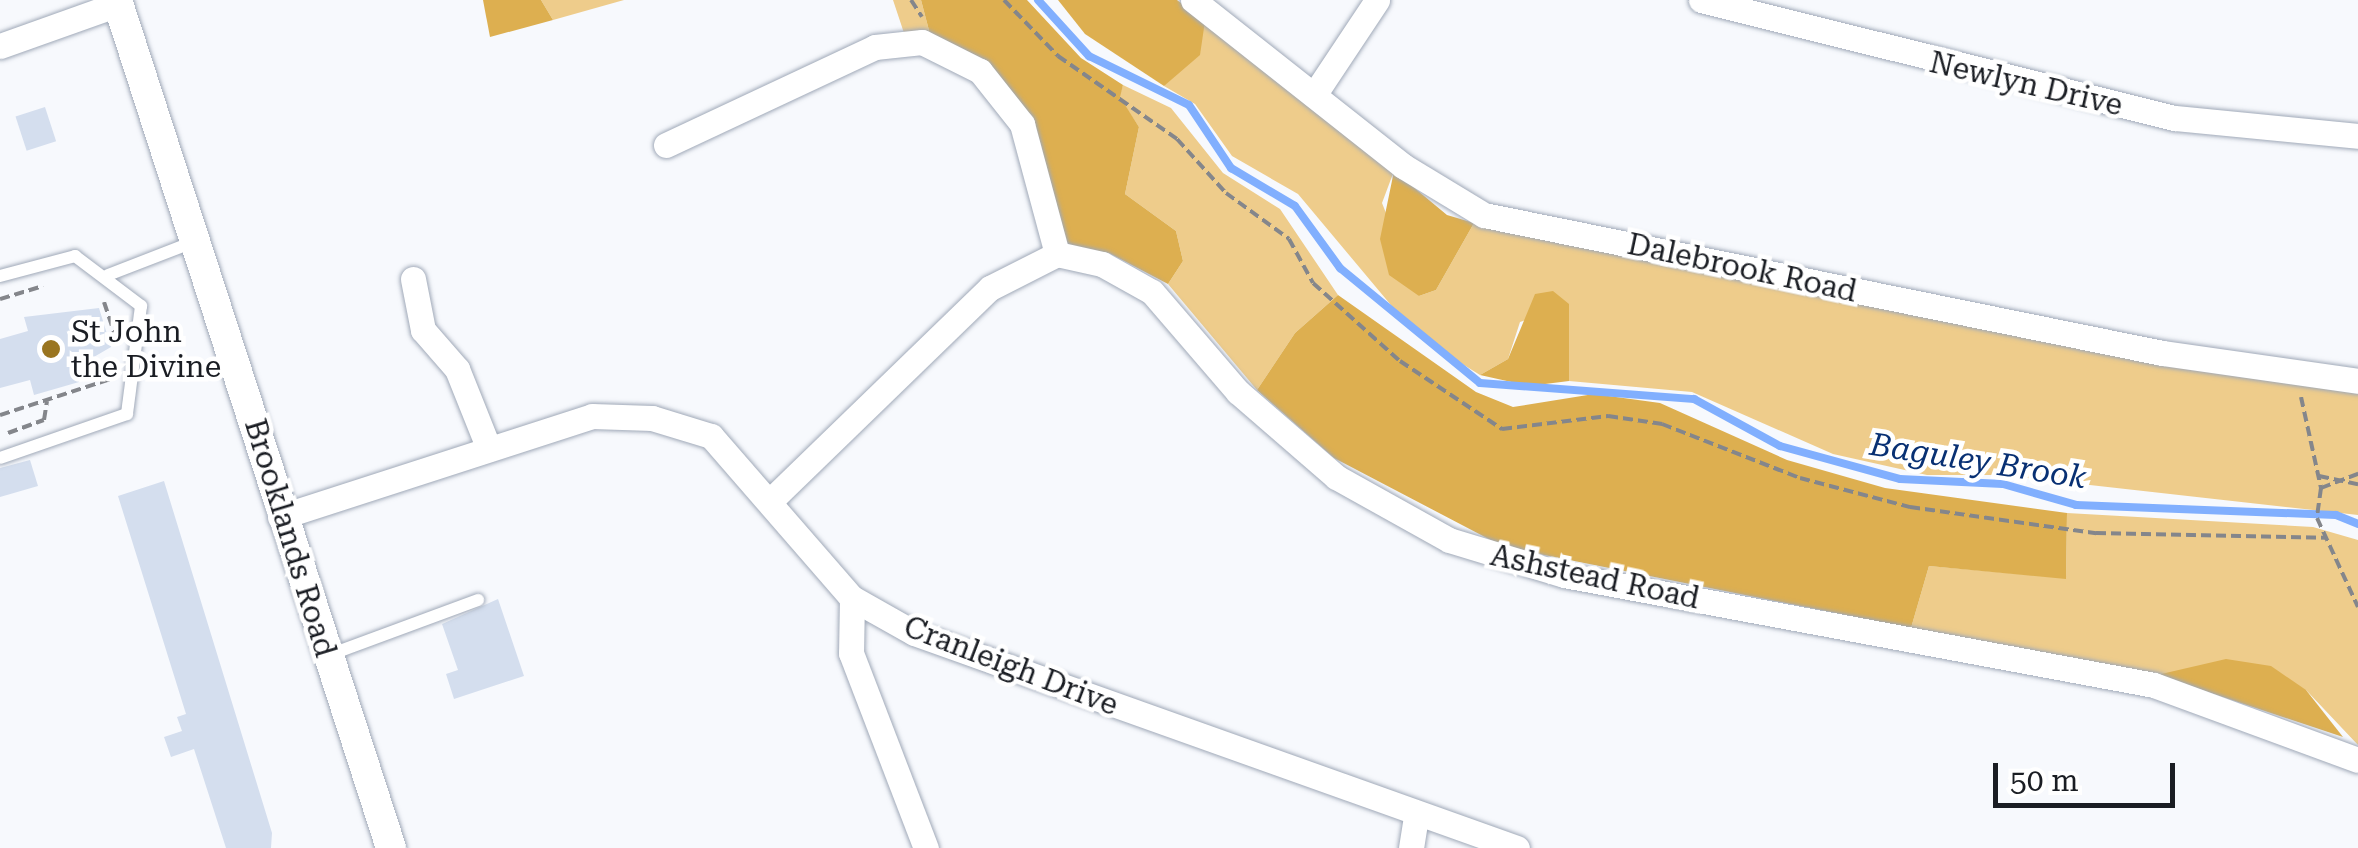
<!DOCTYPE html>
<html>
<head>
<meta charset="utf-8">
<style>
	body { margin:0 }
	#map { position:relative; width:2358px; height:848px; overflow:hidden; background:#f7f9fd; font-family:"Roboto Serif",serif }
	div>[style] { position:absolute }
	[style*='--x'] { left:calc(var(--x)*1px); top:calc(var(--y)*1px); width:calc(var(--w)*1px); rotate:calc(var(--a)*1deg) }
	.green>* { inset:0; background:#eecc8b }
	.forest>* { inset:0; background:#ddaf50 }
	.stream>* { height:8px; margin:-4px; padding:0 4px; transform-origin:4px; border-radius:4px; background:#81affe }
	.building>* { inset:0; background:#d4deee; transform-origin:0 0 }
	.path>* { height:4px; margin-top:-2px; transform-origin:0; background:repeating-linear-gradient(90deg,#84868b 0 10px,transparent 0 15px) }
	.roads { filter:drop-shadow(0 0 2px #a0a9b8) drop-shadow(0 0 2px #a0a9b8) }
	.service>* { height:12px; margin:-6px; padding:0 6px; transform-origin:6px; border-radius:6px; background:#fff }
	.minor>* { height:25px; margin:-12.5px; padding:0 12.5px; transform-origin:12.5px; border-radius:12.5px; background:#fff }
	.tertiary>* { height:30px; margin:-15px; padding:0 15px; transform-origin:15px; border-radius:15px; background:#fff }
	.dots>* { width:28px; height:28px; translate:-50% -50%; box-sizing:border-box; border:5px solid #fff; border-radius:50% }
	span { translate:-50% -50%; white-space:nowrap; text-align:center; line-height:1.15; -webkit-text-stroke:9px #fff; paint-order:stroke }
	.street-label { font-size:30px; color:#1a1d23 }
	.poi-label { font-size:30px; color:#1a1d23 }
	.left { translate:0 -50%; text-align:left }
	.water-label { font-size:32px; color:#083073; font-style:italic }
	.scale { position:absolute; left:1993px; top:763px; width:182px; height:45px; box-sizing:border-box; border:5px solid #1a1d23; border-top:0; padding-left:12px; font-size:30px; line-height:35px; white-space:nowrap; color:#1a1d23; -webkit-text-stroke:8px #fff; paint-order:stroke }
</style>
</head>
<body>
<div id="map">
	<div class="green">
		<i style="clip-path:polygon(541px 0,624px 0,553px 20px)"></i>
		<i style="clip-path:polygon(893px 0,921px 0,931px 38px,905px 36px)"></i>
		<i style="clip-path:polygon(1205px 21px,1394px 171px,1382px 203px,1419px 296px,1436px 290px,1474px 223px,2240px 377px,2358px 390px,2358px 515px,2001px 475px,1927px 475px,1833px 454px,1692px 392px,1569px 381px,1569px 305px,1520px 322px,1508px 359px,1480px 375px,1416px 335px,1298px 194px,1232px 156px,1195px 104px,1164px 86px)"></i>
		<i style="clip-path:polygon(1123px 85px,1171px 108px,1223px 173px,1280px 209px,1338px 295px,1295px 333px,1257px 390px,1168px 284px,1183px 261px,1176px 231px,1125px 194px,1139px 127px,1119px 97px)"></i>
		<i style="clip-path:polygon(2067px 513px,2313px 527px,2358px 540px,2358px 745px,2306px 690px,2157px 675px,1911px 628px,1929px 566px,2066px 578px)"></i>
	</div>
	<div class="forest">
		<i style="clip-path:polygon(483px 0,541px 0,553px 20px,490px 37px)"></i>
		<i style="clip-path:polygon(921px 0,1027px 0,1081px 58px,1123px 85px,1120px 97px,1139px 127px,1125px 194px,1176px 231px,1183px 261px,1168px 284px,1109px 253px,1063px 247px,1025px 111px,931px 38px)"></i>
		<i style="clip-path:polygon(1058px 0,1177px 0,1205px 21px,1200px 55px,1164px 86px,1085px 34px)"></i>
		<i style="clip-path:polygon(1394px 171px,1447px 215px,1474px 223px,1436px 290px,1419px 296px,1389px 275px,1380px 239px)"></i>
		<i style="clip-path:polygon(1553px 291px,1569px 304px,1569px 381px,1529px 386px,1480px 375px,1508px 359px,1535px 294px)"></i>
		<i style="clip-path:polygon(1338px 295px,1476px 392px,1513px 407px,1594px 394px,1660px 403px,1787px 460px,1885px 488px,2067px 513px,2066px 579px,1929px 566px,1911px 628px,1504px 547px,1334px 458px,1257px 390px,1295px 333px)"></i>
		<i style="clip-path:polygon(2226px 659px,2271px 666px,2306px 690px,2343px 737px,2157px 675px)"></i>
	</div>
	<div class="stream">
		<i style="--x:1038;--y:0;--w:76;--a:47.7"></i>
		<i style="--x:1089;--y:56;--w:111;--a:26.1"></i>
		<i style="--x:1189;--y:105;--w:76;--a:56.3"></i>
		<i style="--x:1231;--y:168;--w:74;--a:30.7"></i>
		<i style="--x:1295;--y:206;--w:77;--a:54"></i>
		<i style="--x:1340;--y:268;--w:181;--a:39.4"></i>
		<i style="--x:1480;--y:383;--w:215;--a:4.3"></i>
		<i style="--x:1694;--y:399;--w:98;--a:28.7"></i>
		<i style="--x:1780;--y:446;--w:124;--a:15.4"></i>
		<i style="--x:1900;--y:479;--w:103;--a:2.8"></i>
		<i style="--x:2003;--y:484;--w:76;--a:16"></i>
		<i style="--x:2076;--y:505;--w:260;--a:2.2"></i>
		<i style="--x:2336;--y:515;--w:24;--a:22"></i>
	</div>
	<div class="building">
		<i style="left:45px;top:107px;width:36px;height:31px;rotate:72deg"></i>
		<i style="clip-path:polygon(99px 308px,111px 347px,75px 368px,79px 382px,34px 395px,30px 380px,0 388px,0 339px,28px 331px,24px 317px)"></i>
		<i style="clip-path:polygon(30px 460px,38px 486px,0 497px,0 468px)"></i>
		<i style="clip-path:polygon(164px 481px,272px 833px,271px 848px,226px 848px,194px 749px,171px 757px,164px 737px,182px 731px,177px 717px,186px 714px,118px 496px)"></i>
		<i style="clip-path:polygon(498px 599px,524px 676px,454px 699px,446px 674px,458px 670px,442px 624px)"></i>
	</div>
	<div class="path">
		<i style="--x:911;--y:0;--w:20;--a:57"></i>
		<i style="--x:1004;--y:0;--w:78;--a:46"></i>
		<i style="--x:1058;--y:56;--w:145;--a:34.9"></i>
		<i style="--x:1177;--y:139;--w:73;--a:47.8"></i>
		<i style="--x:1226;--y:193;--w:78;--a:36.1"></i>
		<i style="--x:1289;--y:239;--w:50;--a:61.4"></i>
		<i style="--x:1313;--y:283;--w:117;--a:41.9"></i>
		<i style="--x:1400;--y:361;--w:123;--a:33.7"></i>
		<i style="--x:1502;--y:429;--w:107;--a:-7"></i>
		<i style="--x:1608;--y:416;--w:55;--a:8.4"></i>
		<i style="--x:1662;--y:424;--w:148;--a:21.4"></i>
		<i style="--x:1800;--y:478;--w:114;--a:14.8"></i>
		<i style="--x:1910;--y:507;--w:188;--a:8"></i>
		<i style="--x:2096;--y:533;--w:230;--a:1.2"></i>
		<i style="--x:0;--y:299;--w:45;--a:-16.8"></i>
		<i style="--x:104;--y:302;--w:41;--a:71.6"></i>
		<i style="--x:2301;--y:397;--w:93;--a:77.6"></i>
		<i style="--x:2321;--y:488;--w:30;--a:98"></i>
		<i style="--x:2317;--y:518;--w:98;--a:65.3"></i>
		<i style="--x:0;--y:415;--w:120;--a:-18"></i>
		<i style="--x:8;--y:433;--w:38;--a:-20"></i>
		<i style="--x:44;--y:420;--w:19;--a:-81"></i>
		<i style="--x:2319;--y:476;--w:40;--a:12"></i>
		<i style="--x:2321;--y:488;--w:40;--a:-21"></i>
	</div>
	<div class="roads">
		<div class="service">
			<i style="--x:108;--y:275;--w:89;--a:-21.1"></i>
			<i style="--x:0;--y:276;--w:78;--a:-14.9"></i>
			<i style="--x:75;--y:256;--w:83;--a:37.1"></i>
			<i style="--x:141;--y:306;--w:109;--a:97.4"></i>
			<i style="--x:127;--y:414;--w:134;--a:160.9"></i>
			<i style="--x:329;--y:655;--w:159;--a:-20.3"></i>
		</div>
		<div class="minor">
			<i style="--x:1193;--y:0;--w:268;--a:38.3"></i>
			<i style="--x:1403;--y:166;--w:95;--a:31.2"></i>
			<i style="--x:1484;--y:215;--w:692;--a:11.5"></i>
			<i style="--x:2162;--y:353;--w:198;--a:8.1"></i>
			<i style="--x:1701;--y:0;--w:488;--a:14"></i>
			<i style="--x:2175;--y:118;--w:184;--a:5.6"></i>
			<i style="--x:0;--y:46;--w:125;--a:-19.6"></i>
			<i style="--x:1314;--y:95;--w:114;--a:-56.4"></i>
			<i style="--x:666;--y:145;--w:231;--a:-25.1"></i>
			<i style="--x:875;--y:47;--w:47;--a:-6.1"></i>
			<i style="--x:922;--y:42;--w:65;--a:26.6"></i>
			<i style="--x:980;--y:71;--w:68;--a:51.6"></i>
			<i style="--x:1022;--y:124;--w:135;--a:74.9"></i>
			<i style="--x:413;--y:279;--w:52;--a:78.9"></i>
			<i style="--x:423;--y:330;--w:52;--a:48.9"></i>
			<i style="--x:457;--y:369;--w:86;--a:68.2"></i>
			<i style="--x:770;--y:501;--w:306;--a:-44.1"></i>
			<i style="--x:990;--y:288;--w:75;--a:-26.9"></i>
			<i style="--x:1057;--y:254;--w:46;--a:12.5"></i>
			<i style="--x:1102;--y:264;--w:57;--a:29.2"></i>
			<i style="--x:1152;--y:292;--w:132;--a:49.3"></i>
			<i style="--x:1238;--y:392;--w:130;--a:40.9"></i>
			<i style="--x:1336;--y:477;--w:129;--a:29.1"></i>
			<i style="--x:1449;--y:540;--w:120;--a:16.9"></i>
			<i style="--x:1564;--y:575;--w:600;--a:10.56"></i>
			<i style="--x:2154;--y:685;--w:217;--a:20.2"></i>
			<i style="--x:280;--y:517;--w:328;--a:-17.9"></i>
			<i style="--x:592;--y:416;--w:60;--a:1.9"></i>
			<i style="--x:652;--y:418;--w:62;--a:17"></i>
			<i style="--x:711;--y:436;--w:215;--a:49"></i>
			<i style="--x:852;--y:598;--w:71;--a:29.4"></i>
			<i style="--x:914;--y:633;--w:640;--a:19.62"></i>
			<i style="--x:852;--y:598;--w:55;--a:91"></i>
			<i style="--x:851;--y:653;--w:209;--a:69"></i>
			<i style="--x:1411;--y:848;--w:32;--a:-81"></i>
		</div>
		<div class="tertiary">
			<i style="--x:117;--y:0;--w:891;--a:72.09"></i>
		</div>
	</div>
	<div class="dots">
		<i style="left:51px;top:349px;background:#9a7520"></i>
	</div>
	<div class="street-label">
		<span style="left:2026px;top:84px;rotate:13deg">Newlyn Drive</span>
		<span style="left:1742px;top:268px;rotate:12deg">Dalebrook Road</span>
		<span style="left:290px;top:538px;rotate:73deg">Brooklands Road</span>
		<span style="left:1595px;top:577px;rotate:12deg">Ashstead Road</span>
		<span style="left:1011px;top:666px;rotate:21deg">Cranleigh Drive</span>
	</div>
	<div class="poi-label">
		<span class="left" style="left:71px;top:349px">St John<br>the Divine</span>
	</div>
	<div class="water-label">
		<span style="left:1978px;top:461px;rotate:9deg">Baguley Brook</span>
	</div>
	<div class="scale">50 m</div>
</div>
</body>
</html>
